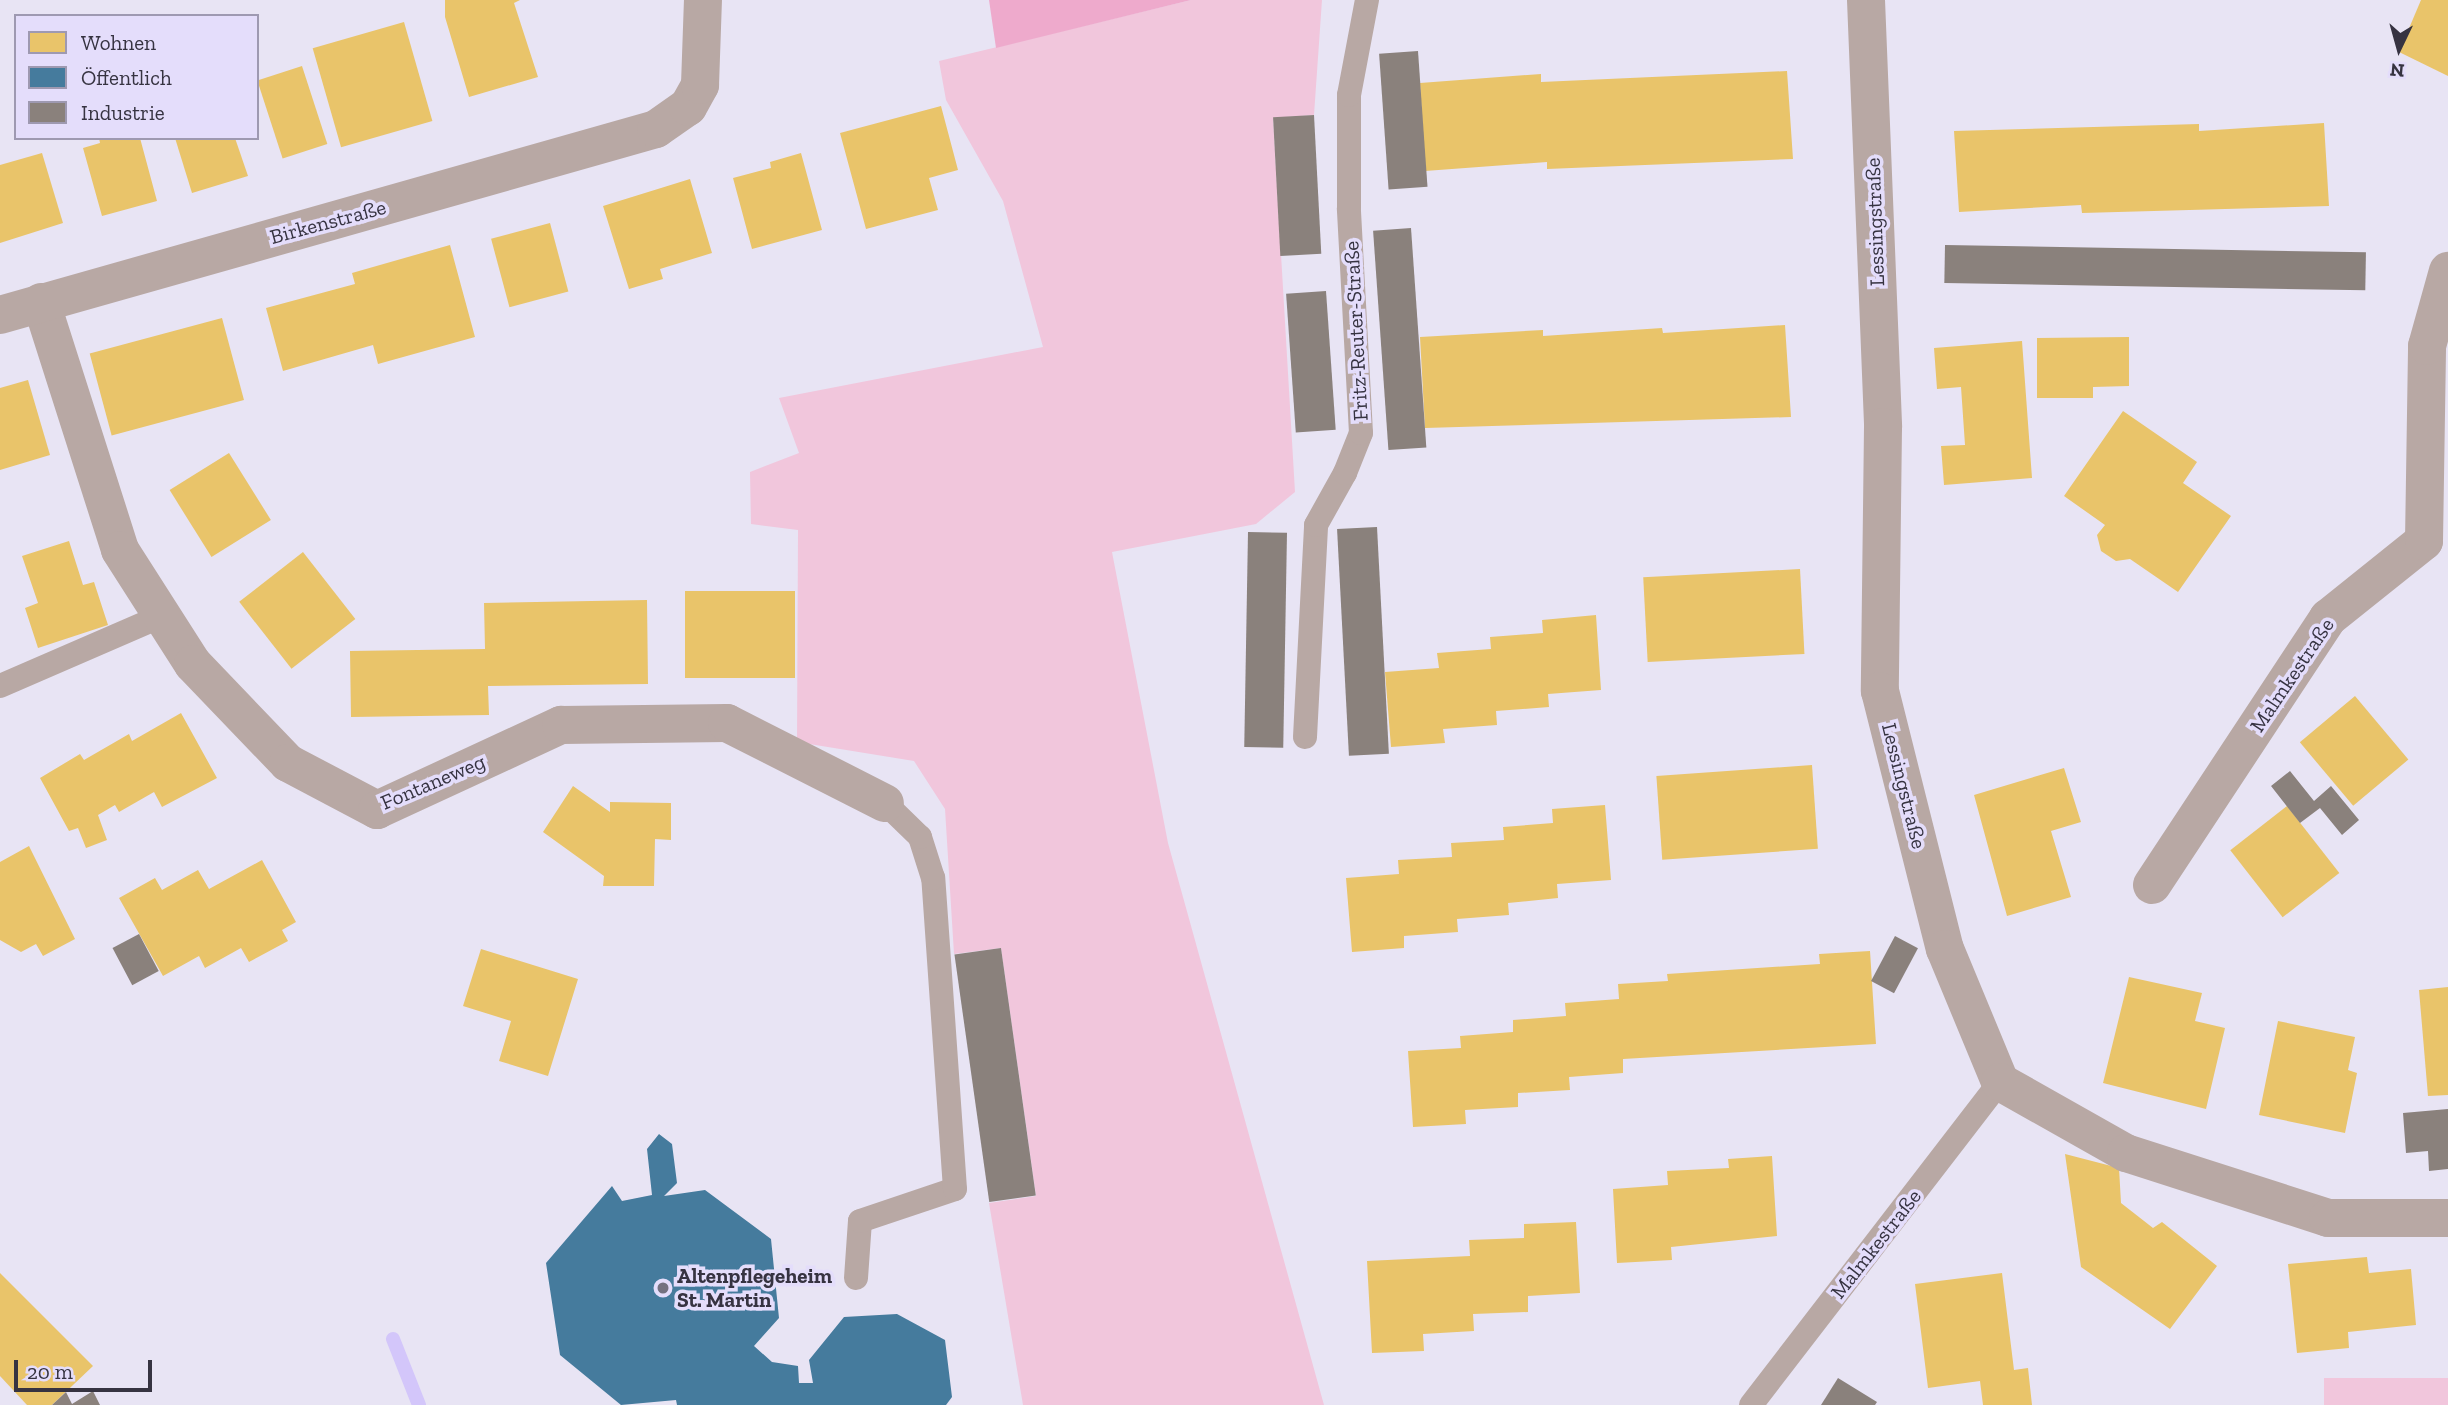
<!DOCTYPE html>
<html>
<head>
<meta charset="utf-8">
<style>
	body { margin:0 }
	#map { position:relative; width:2448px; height:1405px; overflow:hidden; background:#e8e4f4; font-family:"Zilla Slab",serif }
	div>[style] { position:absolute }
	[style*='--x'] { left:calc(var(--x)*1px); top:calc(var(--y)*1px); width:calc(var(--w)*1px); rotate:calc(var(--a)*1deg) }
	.green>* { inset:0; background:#f1c6dc; transform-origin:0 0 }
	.forest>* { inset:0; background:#eac }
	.homes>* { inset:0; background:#e9c46a; transform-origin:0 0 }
	.public>* { inset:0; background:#457b9d }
	.industry>* { inset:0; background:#8a817c; transform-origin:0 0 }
	.stream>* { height:14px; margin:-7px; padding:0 7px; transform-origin:7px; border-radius:7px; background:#d3c6fa }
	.service>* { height:24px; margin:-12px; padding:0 12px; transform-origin:12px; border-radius:12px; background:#b8a8a4 }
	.minor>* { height:38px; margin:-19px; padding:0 19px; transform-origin:19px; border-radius:19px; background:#b8a8a4 }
	.dots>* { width:19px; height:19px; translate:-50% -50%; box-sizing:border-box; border:4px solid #e4ddfb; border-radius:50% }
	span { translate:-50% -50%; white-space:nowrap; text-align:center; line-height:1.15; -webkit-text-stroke:7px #e4ddfb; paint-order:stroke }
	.street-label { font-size:21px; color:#363341 }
	.poi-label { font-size:21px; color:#363341; font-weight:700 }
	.left { translate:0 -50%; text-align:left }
	.legend { position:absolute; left:14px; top:14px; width:245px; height:126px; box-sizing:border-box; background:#e4ddfb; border:2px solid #9e99b1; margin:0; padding:9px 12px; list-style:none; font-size:21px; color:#363341 }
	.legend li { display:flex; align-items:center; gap:14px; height:35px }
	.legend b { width:35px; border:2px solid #9e99b1 }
	.north { position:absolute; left:2364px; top:14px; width:70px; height:70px; -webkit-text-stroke:5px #e4ddfb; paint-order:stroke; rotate:185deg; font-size:19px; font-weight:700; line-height:28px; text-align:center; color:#363341 }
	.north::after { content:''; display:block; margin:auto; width:24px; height:32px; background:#363341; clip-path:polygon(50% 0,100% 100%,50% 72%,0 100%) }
	.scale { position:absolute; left:14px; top:1360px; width:138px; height:32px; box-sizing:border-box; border:4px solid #363341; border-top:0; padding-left:9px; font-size:21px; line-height:24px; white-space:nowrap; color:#363341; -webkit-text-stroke:5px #e4ddfb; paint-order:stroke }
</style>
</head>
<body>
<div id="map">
	<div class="green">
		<i style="clip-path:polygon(1191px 0,1322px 0,1314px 115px,1273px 118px,1295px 492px,1256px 524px,1112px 552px,1168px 843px,1324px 1405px,1023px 1405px,989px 1203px,1036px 1196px,1001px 948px,954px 954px,945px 809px,914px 761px,797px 742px,798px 530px,751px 524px,750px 472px,799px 453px,779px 398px,1043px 347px,1003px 201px,946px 100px,939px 61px)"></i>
		<i style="left:2448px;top:1378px;width:27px;height:124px;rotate:90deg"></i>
	</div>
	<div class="forest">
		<i style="clip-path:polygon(989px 0,1191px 0,996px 48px)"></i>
	</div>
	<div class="homes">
		<i style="clip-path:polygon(445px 0,520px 0,514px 3px,538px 77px,469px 97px,445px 17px)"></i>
		<i style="clip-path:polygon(2421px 0,2448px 0,2448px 76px,2399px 52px)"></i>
		<i style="left:404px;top:22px;width:103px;height:95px;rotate:74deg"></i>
		<i style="left:302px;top:66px;width:82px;height:47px;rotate:72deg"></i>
		<i style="clip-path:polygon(1787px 71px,1793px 159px,1547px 169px,1547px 162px,1425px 171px,1420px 83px,1541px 74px,1541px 82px)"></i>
		<i style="clip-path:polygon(941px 106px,958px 170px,929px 178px,938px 210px,866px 229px,840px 133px)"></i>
		<i style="clip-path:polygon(2324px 123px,2329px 206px,2082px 213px,2081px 205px,1959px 212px,1954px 131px,2199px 124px,2199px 131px)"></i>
		<i style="clip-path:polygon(99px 138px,140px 138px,157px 201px,102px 216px,83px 148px,100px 143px)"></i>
		<i style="clip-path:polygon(175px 138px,235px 138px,248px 176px,192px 193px)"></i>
		<i style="clip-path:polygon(42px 153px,63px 223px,0 243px,0 165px)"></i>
		<i style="clip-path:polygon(801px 153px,822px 230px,752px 249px,733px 178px,771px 168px,770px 162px)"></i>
		<i style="clip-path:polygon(690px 179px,712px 253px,660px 269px,663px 279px,629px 289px,603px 206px)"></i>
		<i style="left:550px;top:223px;width:71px;height:61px;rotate:75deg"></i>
		<i style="clip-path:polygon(450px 245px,475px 337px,378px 364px,373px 345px,283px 371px,266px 308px,355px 284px,352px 273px)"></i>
		<i style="left:222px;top:318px;width:85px;height:137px;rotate:75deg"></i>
		<i style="clip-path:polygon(1785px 325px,1791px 417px,1425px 428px,1420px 337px,1543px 330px,1543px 336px,1662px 328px,1663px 333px)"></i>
		<i style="clip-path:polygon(2129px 337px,2129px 386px,2093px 387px,2093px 398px,2037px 398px,2037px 338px)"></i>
		<i style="clip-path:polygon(2022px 341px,2032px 478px,1944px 485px,1941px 446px,1965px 445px,1961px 387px,1937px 389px,1934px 348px)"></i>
		<i style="clip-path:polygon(28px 380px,50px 455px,0 470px,0 388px)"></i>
		<i style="clip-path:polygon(2123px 411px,2197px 462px,2183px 483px,2231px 516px,2178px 592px,2130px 559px,2116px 561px,2101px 551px,2097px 535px,2105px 525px,2064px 496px)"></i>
		<i style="left:229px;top:453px;width:79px;height:70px;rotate:58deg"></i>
		<i style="clip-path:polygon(69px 541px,83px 585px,94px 582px,108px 625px,38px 648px,25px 608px,38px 603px,22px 556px)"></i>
		<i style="left:303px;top:552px;width:85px;height:81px;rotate:52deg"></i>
		<i style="left:1800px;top:569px;width:85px;height:157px;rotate:87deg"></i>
		<i style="left:795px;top:591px;width:87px;height:110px;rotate:90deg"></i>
		<i style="clip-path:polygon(647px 600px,648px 684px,488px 686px,489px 715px,351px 717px,350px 651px,485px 649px,484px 603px)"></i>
		<i style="clip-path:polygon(1596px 615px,1601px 690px,1548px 694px,1549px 707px,1496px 711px,1497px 725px,1443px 729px,1445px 743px,1391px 747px,1385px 672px,1439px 668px,1437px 653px,1491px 649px,1490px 637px,1543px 633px,1542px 620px)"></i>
		<i style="left:2355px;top:696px;width:83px;height:72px;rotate:50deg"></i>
		<i style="clip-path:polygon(181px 713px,217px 778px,162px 807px,154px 792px,119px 812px,115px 805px,98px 815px,107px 840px,86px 848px,78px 828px,69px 831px,40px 778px,80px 754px,84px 760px,129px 734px,132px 741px)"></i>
		<i style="left:1812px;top:765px;width:84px;height:156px;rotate:86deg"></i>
		<i style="clip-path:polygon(2064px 768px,2081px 822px,2051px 831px,2071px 897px,2007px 916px,1974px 795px)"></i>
		<i style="clip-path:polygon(573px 786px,610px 812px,610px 802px,671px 803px,671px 840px,655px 839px,654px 886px,603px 886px,604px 876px,543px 832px)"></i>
		<i style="clip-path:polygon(1605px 805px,1611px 880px,1557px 884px,1558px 898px,1508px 903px,1509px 915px,1457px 919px,1458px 932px,1404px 936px,1404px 948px,1352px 952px,1346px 878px,1399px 874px,1398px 860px,1452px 857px,1451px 843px,1504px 840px,1503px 827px,1553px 823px,1552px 809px)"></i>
		<i style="left:2287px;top:806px;width:85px;height:72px;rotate:52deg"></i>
		<i style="clip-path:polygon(29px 846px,75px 939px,43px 956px,36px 944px,21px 952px,0 940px,0 862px)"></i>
		<i style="clip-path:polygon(262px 860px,296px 922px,282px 930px,288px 941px,249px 962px,241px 948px,205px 968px,199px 956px,163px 976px,119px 898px,155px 878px,162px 890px,198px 870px,209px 889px)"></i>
		<i style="clip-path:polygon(481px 949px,578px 979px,548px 1076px,499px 1061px,511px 1021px,463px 1006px)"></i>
		<i style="clip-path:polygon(1870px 951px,1876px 1044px,1623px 1059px,1623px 1073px,1569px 1077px,1570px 1090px,1518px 1093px,1518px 1107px,1465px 1110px,1466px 1124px,1413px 1127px,1408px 1051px,1461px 1048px,1460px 1036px,1513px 1032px,1513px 1020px,1566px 1016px,1565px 1003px,1619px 999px,1618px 984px,1668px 981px,1667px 974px,1820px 964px,1819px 954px)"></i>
		<i style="clip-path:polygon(2129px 977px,2202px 993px,2195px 1021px,2225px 1028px,2206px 1109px,2103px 1083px)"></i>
		<i style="clip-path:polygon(2448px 987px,2448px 1095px,2428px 1096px,2419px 990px)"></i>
		<i style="clip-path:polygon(2278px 1021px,2355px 1037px,2348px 1070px,2357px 1073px,2345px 1133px,2259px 1115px)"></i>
		<i style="clip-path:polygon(2065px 1154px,2119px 1168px,2121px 1203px,2153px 1228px,2162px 1222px,2217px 1266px,2170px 1329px,2081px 1267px)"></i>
		<i style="clip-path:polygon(1772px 1156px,1777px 1236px,1671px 1247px,1672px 1260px,1617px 1263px,1613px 1189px,1668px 1185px,1667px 1171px,1729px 1168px,1728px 1159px)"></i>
		<i style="clip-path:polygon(1576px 1222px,1580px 1293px,1528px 1296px,1528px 1312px,1473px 1314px,1474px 1331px,1423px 1334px,1424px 1351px,1372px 1353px,1367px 1261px,1470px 1256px,1469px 1240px,1524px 1238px,1524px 1224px)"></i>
		<i style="clip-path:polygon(2367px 1257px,2369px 1273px,2411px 1269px,2416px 1325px,2348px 1332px,2349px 1348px,2297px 1353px,2288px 1264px)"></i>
		<i style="clip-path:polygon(0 1273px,93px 1366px,52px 1405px,27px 1405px,0 1376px)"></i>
		<i style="clip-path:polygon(2002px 1273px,2014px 1370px,2028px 1368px,2032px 1405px,1983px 1405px,1980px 1381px,1928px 1388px,1915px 1284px)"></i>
	</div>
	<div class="public">
		<i style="clip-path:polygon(659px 1134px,672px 1144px,677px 1183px,664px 1196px,705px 1190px,771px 1239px,779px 1318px,754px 1346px,772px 1362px,798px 1366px,799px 1383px,813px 1383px,809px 1360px,844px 1317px,897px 1314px,945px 1340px,952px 1397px,946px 1405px,677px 1405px,676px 1400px,621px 1405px,560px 1355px,546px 1263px,612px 1186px,622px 1201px,652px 1195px,647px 1149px)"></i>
	</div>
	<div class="industry">
		<i style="left:1418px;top:51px;width:136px;height:39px;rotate:86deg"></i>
		<i style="left:1314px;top:115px;width:139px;height:41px;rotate:87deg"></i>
		<i style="left:1411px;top:228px;width:220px;height:38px;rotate:86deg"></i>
		<i style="left:1945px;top:245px;width:421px;height:38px;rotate:1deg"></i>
		<i style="left:1326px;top:291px;width:139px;height:40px;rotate:86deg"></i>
		<i style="left:1377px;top:527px;width:227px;height:40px;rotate:87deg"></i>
		<i style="left:1248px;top:532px;width:39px;height:215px;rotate:1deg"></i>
		<i style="clip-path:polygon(2290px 771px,2314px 801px,2331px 786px,2359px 820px,2342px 835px,2320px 808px,2300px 823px,2271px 786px)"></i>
		<i style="left:139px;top:934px;width:42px;height:30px;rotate:62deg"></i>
		<i style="left:1895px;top:936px;width:26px;height:51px;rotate:28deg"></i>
		<i style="left:1001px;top:948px;width:250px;height:47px;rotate:82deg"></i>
		<i style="clip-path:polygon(2448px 1109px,2448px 1169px,2429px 1171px,2428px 1151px,2406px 1153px,2403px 1113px)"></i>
		<i style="clip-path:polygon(1838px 1378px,1877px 1402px,1875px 1405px,1821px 1405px)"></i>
		<i style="clip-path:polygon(93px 1391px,100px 1405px,52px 1405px,66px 1392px,72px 1404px)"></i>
	</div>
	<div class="stream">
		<i style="--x:393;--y:1339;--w:71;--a:68.5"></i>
	</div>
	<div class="service">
		<i style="--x:0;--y:686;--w:176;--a:-23.4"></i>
		<i style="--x:1305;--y:737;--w:212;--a:-87"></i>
		<i style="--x:1316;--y:525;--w:60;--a:-60.9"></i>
		<i style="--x:1345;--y:473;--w:43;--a:-68.2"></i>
		<i style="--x:1361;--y:433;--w:225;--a:-93.1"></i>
		<i style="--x:1349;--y:208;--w:113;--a:-90"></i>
		<i style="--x:1349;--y:95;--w:97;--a:-79.3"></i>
		<i style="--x:856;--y:1278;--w:57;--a:-86"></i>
		<i style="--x:860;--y:1221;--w:100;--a:-18.6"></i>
		<i style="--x:955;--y:1189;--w:312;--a:-94"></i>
		<i style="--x:933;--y:878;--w:43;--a:-107.6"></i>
		<i style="--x:920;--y:837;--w:49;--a:-135.8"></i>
		<i style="--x:1751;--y:1405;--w:408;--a:-52.4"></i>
	</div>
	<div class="minor">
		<i style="--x:1866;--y:0;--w:427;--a:87.7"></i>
		<i style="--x:1883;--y:427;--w:264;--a:90.7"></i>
		<i style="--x:1880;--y:691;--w:266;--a:75.9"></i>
		<i style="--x:1945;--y:949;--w:144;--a:67.5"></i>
		<i style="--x:2000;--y:1082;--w:145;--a:29.4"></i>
		<i style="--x:2126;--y:1153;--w:212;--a:17.8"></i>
		<i style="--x:2328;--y:1218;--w:120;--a:0"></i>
		<i style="--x:41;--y:302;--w:260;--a:72.3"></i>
		<i style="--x:120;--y:550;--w:135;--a:57.4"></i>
		<i style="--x:193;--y:664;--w:137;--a:46.2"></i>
		<i style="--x:288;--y:763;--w:101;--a:27.8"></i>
		<i style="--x:377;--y:810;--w:203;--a:-24.8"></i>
		<i style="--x:561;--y:725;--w:166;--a:-0.7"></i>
		<i style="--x:727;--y:723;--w:177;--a:26.9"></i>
		<i style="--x:0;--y:315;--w:682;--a:-15.83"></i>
		<i style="--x:656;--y:129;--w:39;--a:-35"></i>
		<i style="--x:688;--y:107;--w:25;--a:-61"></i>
		<i style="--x:700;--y:85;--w:85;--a:-88"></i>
		<i style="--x:2152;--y:885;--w:320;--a:-56.6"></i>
		<i style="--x:2328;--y:618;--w:123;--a:-38.7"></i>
		<i style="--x:2424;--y:541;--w:195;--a:-89.1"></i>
		<i style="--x:2427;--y:346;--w:78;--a:-74.4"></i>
	</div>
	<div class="dots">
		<i style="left:663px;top:1288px;background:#747180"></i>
	</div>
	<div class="street-label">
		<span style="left:328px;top:222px;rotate:-15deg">Birkenstraße</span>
		<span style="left:1875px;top:222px;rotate:-92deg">Lessingstraße</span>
		<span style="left:1356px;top:331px;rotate:-93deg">Fritz-Reuter-Straße</span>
		<span style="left:2292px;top:675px;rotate:-56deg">Malmkestraße</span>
		<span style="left:433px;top:782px;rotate:-23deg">Fontaneweg</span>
		<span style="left:1904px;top:786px;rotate:76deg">Lessingstraße</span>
		<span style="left:1876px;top:1244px;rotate:-52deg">Malmkestraße</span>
	</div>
	<div class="poi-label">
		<span class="left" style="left:677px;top:1288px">Altenpflegeheim<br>St. Martin</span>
	</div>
	<ul class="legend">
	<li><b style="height:19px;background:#e9c46a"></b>Wohnen</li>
	<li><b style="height:19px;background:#457b9d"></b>Öffentlich</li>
	<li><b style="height:19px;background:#8a817c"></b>Industrie</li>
	</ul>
	<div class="north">N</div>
	<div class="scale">20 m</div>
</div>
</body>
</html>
